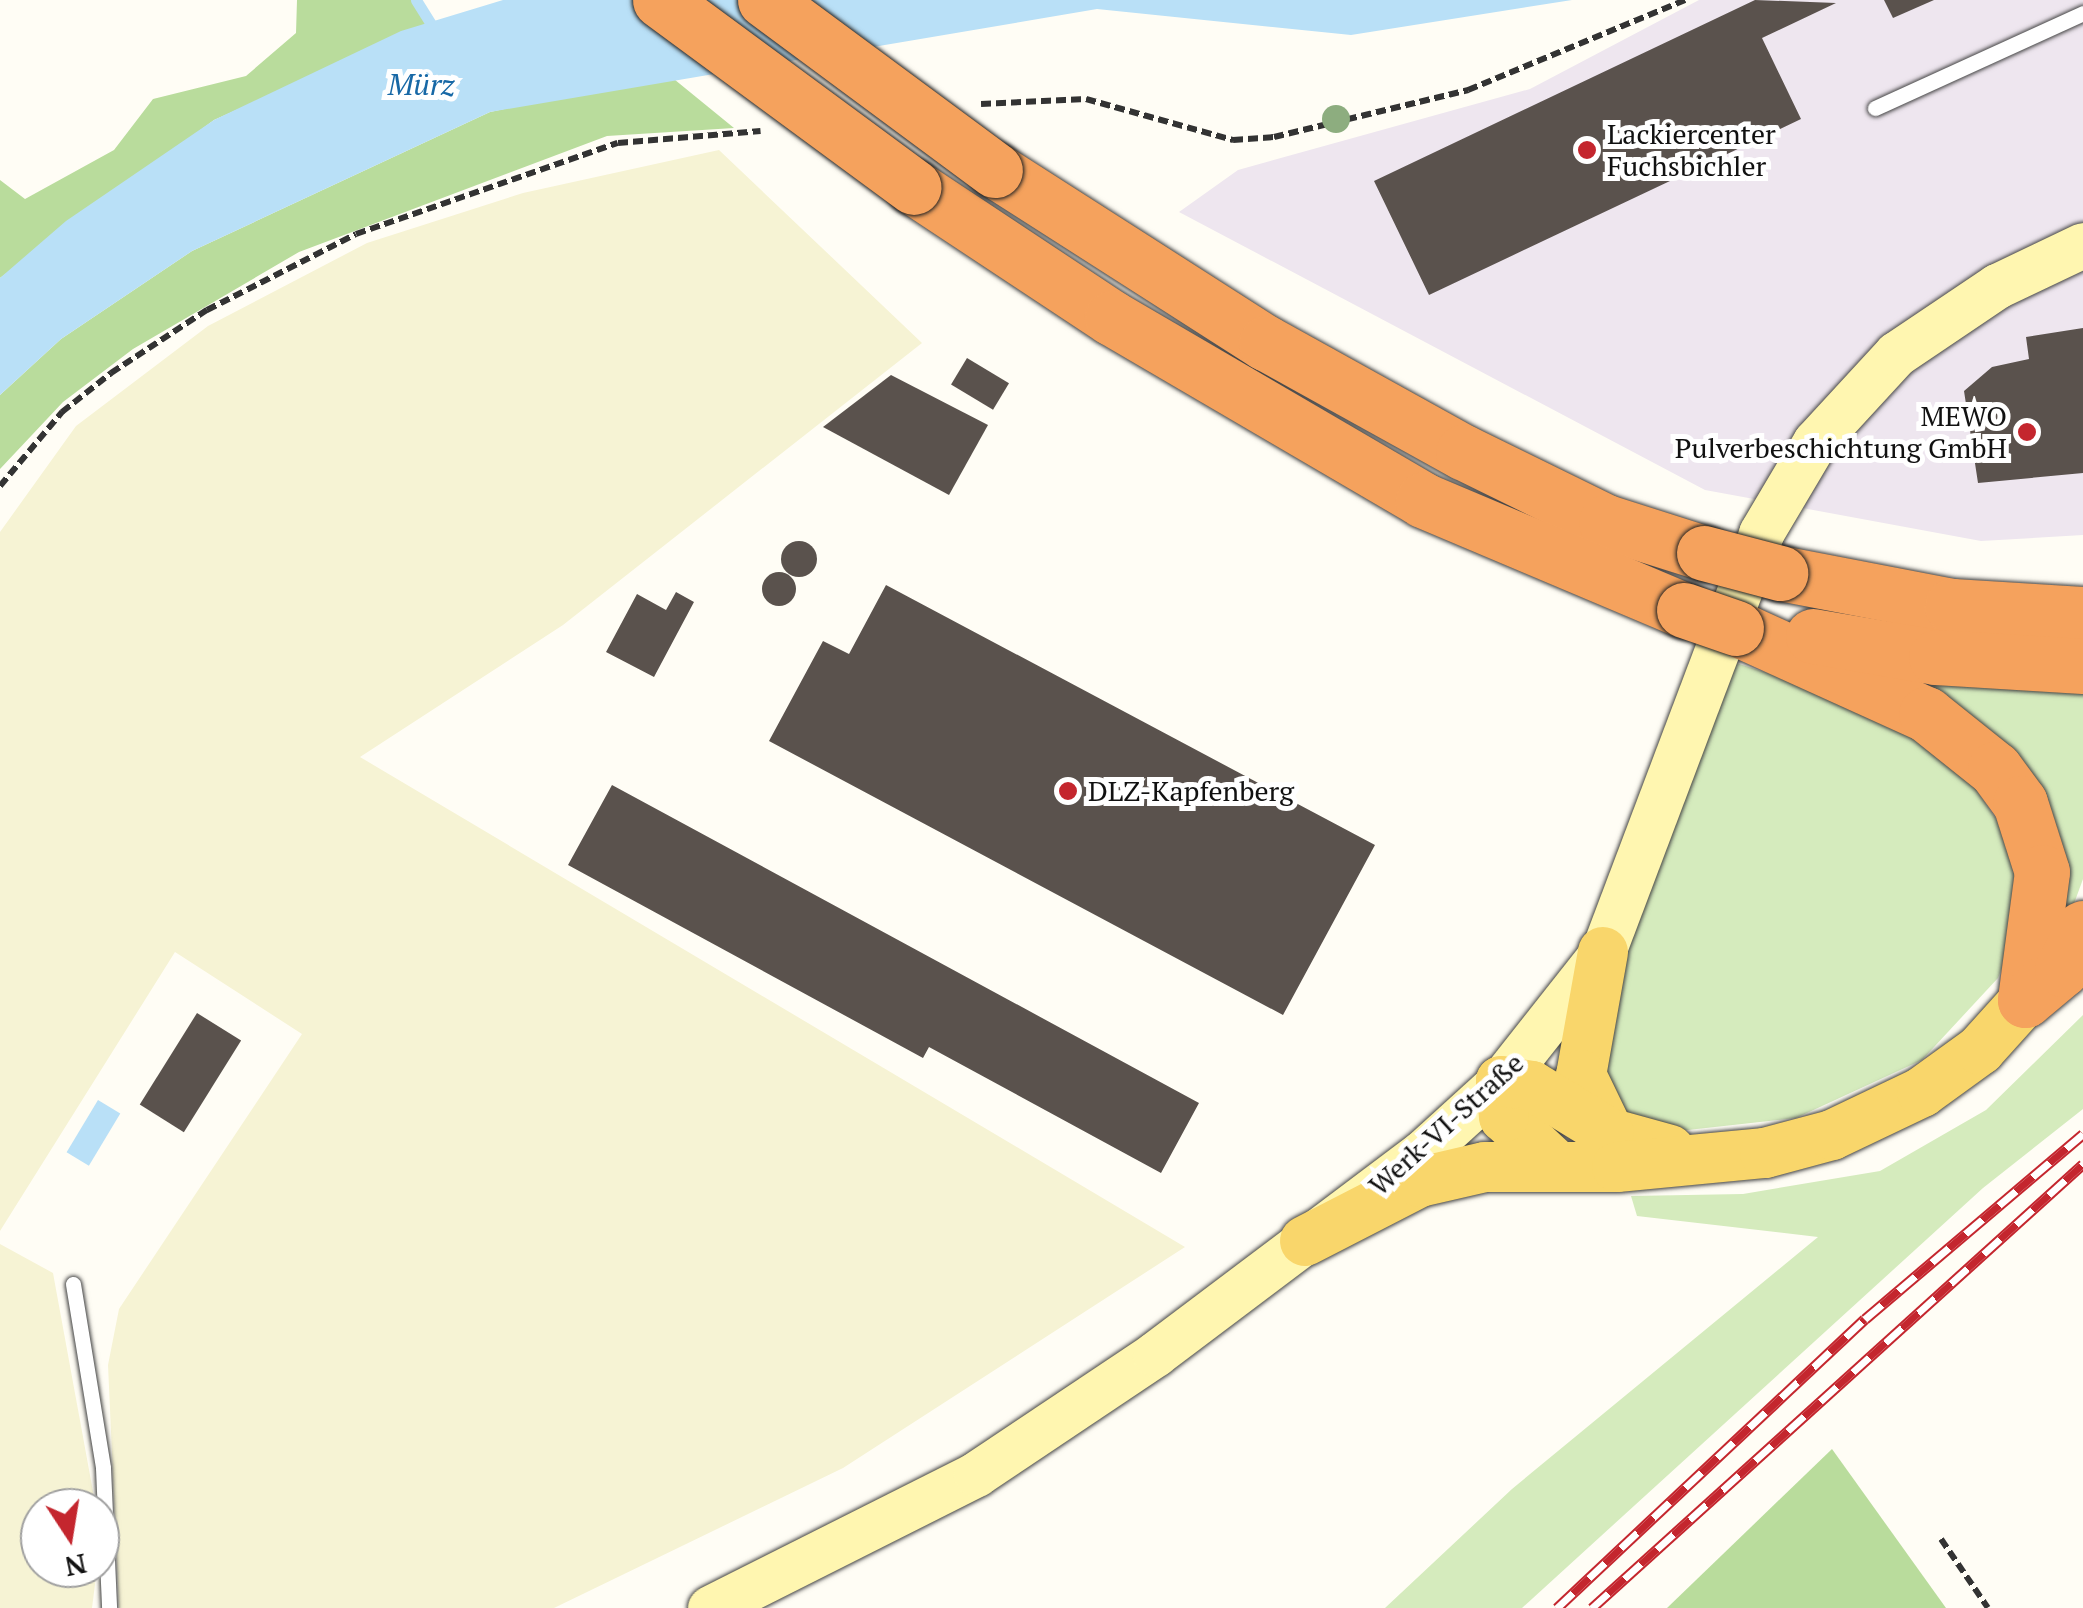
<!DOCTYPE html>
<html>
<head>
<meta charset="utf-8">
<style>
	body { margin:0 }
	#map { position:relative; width:2083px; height:1608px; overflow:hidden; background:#fffdf5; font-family:"PT Serif",serif }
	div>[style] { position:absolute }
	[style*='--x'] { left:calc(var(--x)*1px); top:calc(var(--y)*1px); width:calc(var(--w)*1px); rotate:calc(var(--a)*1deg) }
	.industrial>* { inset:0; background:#eee6ef }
	.farmland>* { inset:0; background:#f6f3d4 }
	.green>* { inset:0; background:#d5ebbd }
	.forest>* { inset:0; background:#b9dc9c }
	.water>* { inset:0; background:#b9e0f7; transform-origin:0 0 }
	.stream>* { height:11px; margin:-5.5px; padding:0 5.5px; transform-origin:5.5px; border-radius:5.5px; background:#b9e0f7 }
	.building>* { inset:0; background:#5a524d; transform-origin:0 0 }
	.round { border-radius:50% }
	.path>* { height:6px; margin-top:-3px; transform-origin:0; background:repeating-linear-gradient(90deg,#333 0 10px,transparent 0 15px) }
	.roads { filter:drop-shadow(0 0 2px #444) drop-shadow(0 0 2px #444) }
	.lane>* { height:15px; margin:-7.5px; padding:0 7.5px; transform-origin:7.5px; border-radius:7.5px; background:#fff }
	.secondary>* { height:45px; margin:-22.5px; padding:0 22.5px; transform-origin:22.5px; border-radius:22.5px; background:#fff6b0 }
	.primary>* { height:50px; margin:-25px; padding:0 25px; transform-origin:25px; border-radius:25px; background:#f9d66b }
	.highway>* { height:55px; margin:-27.5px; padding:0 27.5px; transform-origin:27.5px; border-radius:27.5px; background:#f5a25d }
	.rail>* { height:11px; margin-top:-5.5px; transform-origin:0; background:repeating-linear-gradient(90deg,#fff 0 22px,#c4262e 0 44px); box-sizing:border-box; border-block:2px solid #c4262e }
	.bridges { filter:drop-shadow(0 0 2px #222) drop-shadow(0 0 2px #222) }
	.highway-bridge>* { height:55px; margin:-27.5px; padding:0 27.5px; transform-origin:27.5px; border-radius:27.5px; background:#f5a25d }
	.trees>* { width:28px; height:28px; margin:-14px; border-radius:50%; background:#8dad7f }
	.dots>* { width:28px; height:28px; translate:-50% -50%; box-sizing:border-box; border:5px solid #fff; border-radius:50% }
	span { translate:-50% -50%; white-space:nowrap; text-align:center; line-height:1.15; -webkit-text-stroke:10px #fff; paint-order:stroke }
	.poi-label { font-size:28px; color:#111 }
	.left { translate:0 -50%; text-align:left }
	.right { translate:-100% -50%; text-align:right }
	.street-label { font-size:28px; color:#111 }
	.water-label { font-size:30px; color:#1768a6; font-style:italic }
	.north { position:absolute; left:20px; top:1488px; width:100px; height:100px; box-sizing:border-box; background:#fff; border:2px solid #a0a0a0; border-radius:50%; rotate:168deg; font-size:28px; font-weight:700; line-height:40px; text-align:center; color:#111 }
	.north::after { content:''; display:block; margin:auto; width:35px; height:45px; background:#c4262e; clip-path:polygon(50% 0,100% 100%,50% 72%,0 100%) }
</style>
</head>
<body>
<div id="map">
	<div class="industrial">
		<i style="clip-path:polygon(1699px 0,2083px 0,2083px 535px,1981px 541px,1705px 490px,1179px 212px,1238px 170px,1530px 89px)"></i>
	</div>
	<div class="farmland">
		<i style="clip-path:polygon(719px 150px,922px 343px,563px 625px,360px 757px,1185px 1247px,843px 1468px,554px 1608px,119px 1608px,108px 1365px,119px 1309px,302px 1034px,175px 952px,0 1231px,0 532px,76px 426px,208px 326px,367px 243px,523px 193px)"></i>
		<i style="clip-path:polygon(0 1244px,53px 1273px,96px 1508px,40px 1508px,40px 1568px,97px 1568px,92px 1608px,0 1608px)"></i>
	</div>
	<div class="green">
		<i style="clip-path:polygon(1733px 662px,1852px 700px,1924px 738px,1971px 782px,2019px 853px,2023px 915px,1998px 978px,1922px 1060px,1796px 1118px,1679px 1131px,1627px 1115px,1604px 1090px,1620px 971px)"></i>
		<i style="clip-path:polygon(1903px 674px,2083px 687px,2083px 879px,2068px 920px)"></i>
		<i style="clip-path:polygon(2083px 1015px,2083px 1109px,1983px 1188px,1522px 1608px,1385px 1608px,1512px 1489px,1818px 1237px,1637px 1216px,1631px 1196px,1743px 1194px,1880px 1171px,1986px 1110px)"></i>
	</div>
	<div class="forest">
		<i style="clip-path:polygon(297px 0,416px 0,433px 22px,214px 120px,0 278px,0 180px,25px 199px,114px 150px,153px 99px,246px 76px,296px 33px)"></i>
		<i style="clip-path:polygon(669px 75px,734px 128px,607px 136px,299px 252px,133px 349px,63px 402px,0 469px,0 395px,61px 339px,192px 251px,490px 112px)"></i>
		<i style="clip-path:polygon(1832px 1449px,1946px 1608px,1667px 1608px)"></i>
	</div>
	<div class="water">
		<i style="clip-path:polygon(503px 0,1572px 0,1351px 35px,1097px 9px,490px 112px,192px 251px,61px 339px,0 395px,0 278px,66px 221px,214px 120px,401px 31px)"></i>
		<i style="left:98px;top:1100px;width:26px;height:61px;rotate:31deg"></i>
	</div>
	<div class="stream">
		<i style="--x:416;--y:0;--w:39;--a:58"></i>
	</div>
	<div class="building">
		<i style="clip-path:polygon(1755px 0,1836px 3px,1762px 38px,1801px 119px,1429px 295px,1374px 181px)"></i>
		<i style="clip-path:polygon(1884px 0,1934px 0,1893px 18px)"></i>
		<i style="clip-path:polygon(2083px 328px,2083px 473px,1978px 483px,1964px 391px,1992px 367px,2029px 359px,2026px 337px)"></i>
		<i style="left:967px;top:358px;width:49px;height:31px;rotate:31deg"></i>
		<i style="clip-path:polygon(891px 375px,988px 425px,949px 495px,823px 427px)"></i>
		<i class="round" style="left:781px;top:541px;width:36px;height:36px"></i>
		<i class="round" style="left:762px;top:572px;width:34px;height:34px"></i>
		<i style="clip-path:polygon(886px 585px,1375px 845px,1283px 1015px,769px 741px,823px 641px,849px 654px)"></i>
		<i style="clip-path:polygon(676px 592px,694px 602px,654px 677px,606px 652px,637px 594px,666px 610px)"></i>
		<i style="clip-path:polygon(612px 785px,1199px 1103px,1161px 1173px,929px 1047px,923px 1058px,568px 865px)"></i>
		<i style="left:197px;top:1013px;width:52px;height:108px;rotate:32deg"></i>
	</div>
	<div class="path">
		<i style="--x:981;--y:104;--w:105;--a:-2.7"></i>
		<i style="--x:1086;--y:99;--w:153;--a:15.6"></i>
		<i style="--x:1233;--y:140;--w:41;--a:-4.2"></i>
		<i style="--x:1274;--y:137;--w:200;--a:-13.6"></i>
		<i style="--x:1468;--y:90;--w:235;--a:-22.5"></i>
		<i style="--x:0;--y:486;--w:97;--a:-50"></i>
		<i style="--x:62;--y:412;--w:63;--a:-38.5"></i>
		<i style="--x:111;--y:373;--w:115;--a:-33.3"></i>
		<i style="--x:207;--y:310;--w:167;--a:-27"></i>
		<i style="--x:356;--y:234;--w:277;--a:-19.2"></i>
		<i style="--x:618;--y:143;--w:143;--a:-4.8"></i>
		<i style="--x:1941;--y:1539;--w:83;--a:55.7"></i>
	</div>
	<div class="roads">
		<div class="lane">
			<i style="--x:1875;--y:108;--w:229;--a:-24.5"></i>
			<i style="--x:73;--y:1284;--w:186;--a:80.7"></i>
			<i style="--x:103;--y:1468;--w:140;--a:87.5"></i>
		</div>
		<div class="secondary">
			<i style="--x:710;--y:1608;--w:298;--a:-26.7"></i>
			<i style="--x:976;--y:1474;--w:216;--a:-33.8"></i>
			<i style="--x:1155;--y:1354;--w:334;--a:-37"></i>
			<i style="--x:1422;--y:1153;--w:107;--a:-42.3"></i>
			<i style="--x:1501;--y:1081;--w:164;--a:-51.7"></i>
			<i style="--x:1603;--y:952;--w:448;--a:-69.3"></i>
			<i style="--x:1761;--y:533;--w:106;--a:-59.3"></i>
			<i style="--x:1815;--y:442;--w:120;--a:-47.4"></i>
			<i style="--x:1896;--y:354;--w:122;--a:-34"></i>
			<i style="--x:1997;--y:286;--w:95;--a:-25.5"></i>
		</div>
		<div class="primary">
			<i style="--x:1603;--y:952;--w:125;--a:100.1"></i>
			<i style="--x:1581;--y:1075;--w:64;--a:64.2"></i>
			<i style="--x:1609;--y:1133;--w:63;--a:15.6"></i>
			<i style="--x:1555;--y:1164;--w:69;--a:-137.3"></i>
			<i style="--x:1504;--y:1117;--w:36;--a:-95"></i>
			<i style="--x:1501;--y:1081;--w:31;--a:9"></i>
			<i style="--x:1532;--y:1086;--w:90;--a:31.4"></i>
			<i style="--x:1305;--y:1241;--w:129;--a:-27.2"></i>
			<i style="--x:1420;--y:1182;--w:67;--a:-13"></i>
			<i style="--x:1485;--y:1167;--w:132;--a:0"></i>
			<i style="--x:1617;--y:1167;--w:149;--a:-5.4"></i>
			<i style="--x:1765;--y:1153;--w:69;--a:-15"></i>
			<i style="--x:1832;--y:1135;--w:100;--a:-25.5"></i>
			<i style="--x:1922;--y:1092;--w:72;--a:-35.9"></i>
			<i style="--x:1980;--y:1050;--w:67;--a:-48"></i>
		</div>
		<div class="highway">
			<i style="--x:995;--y:170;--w:322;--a:32.6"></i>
			<i style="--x:1266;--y:343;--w:225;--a:29"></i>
			<i style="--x:1463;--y:452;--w:159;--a:26.1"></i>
			<i style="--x:1606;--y:522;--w:103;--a:17.6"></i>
			<i style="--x:914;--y:187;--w:237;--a:33.5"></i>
			<i style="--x:1112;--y:318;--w:360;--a:30.3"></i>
			<i style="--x:1423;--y:500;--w:283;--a:22.9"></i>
			<i style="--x:1780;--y:573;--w:175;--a:10.9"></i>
			<i style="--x:1952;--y:606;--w:131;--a:3.5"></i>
			<i style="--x:1736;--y:628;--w:209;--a:24.4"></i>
			<i style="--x:1926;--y:714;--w:88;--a:38.6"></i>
			<i style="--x:1995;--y:769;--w:42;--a:53.7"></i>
			<i style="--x:2020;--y:803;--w:72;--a:72.3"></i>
			<i style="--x:2042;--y:872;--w:129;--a:97.6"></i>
			<i style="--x:1813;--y:636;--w:125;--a:9.7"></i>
			<i style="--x:1936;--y:657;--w:147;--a:3.5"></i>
			<i style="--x:2025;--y:1000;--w:48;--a:-40"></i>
			<i style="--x:2062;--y:969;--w:46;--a:-62.9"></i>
		</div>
	</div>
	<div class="rail">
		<i style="--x:1557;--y:1608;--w:422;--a:-43.2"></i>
		<i style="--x:1865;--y:1319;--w:286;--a:-40.3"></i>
		<i style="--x:1592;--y:1608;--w:662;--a:-42.12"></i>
	</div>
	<div class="bridges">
		<div class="highway-bridge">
			<i style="--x:660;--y:0;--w:315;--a:36.4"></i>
			<i style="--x:765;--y:0;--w:286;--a:36.5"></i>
			<i style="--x:1704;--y:553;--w:79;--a:14.7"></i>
			<i style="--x:1684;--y:610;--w:55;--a:19.1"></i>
		</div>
	</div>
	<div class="trees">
		<i style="left:1336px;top:119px"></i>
	</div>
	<div class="dots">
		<i style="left:1587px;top:150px;background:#c4262e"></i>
		<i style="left:2027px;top:432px;background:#c4262e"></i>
		<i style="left:1068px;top:791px;background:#c4262e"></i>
	</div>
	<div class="poi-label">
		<span class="left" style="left:1607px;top:150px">Lackiercenter<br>Fuchsbichler</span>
		<span class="right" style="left:2007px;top:432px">MEWO<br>Pulverbeschichtung GmbH</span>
		<span class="left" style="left:1088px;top:791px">DLZ-Kapfenberg</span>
	</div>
	<div class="street-label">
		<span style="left:1446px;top:1124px;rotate:-42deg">Werk-VI-Straße</span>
	</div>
	<div class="water-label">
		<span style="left:421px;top:84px">Mürz</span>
	</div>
	<div class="north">N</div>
</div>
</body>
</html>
